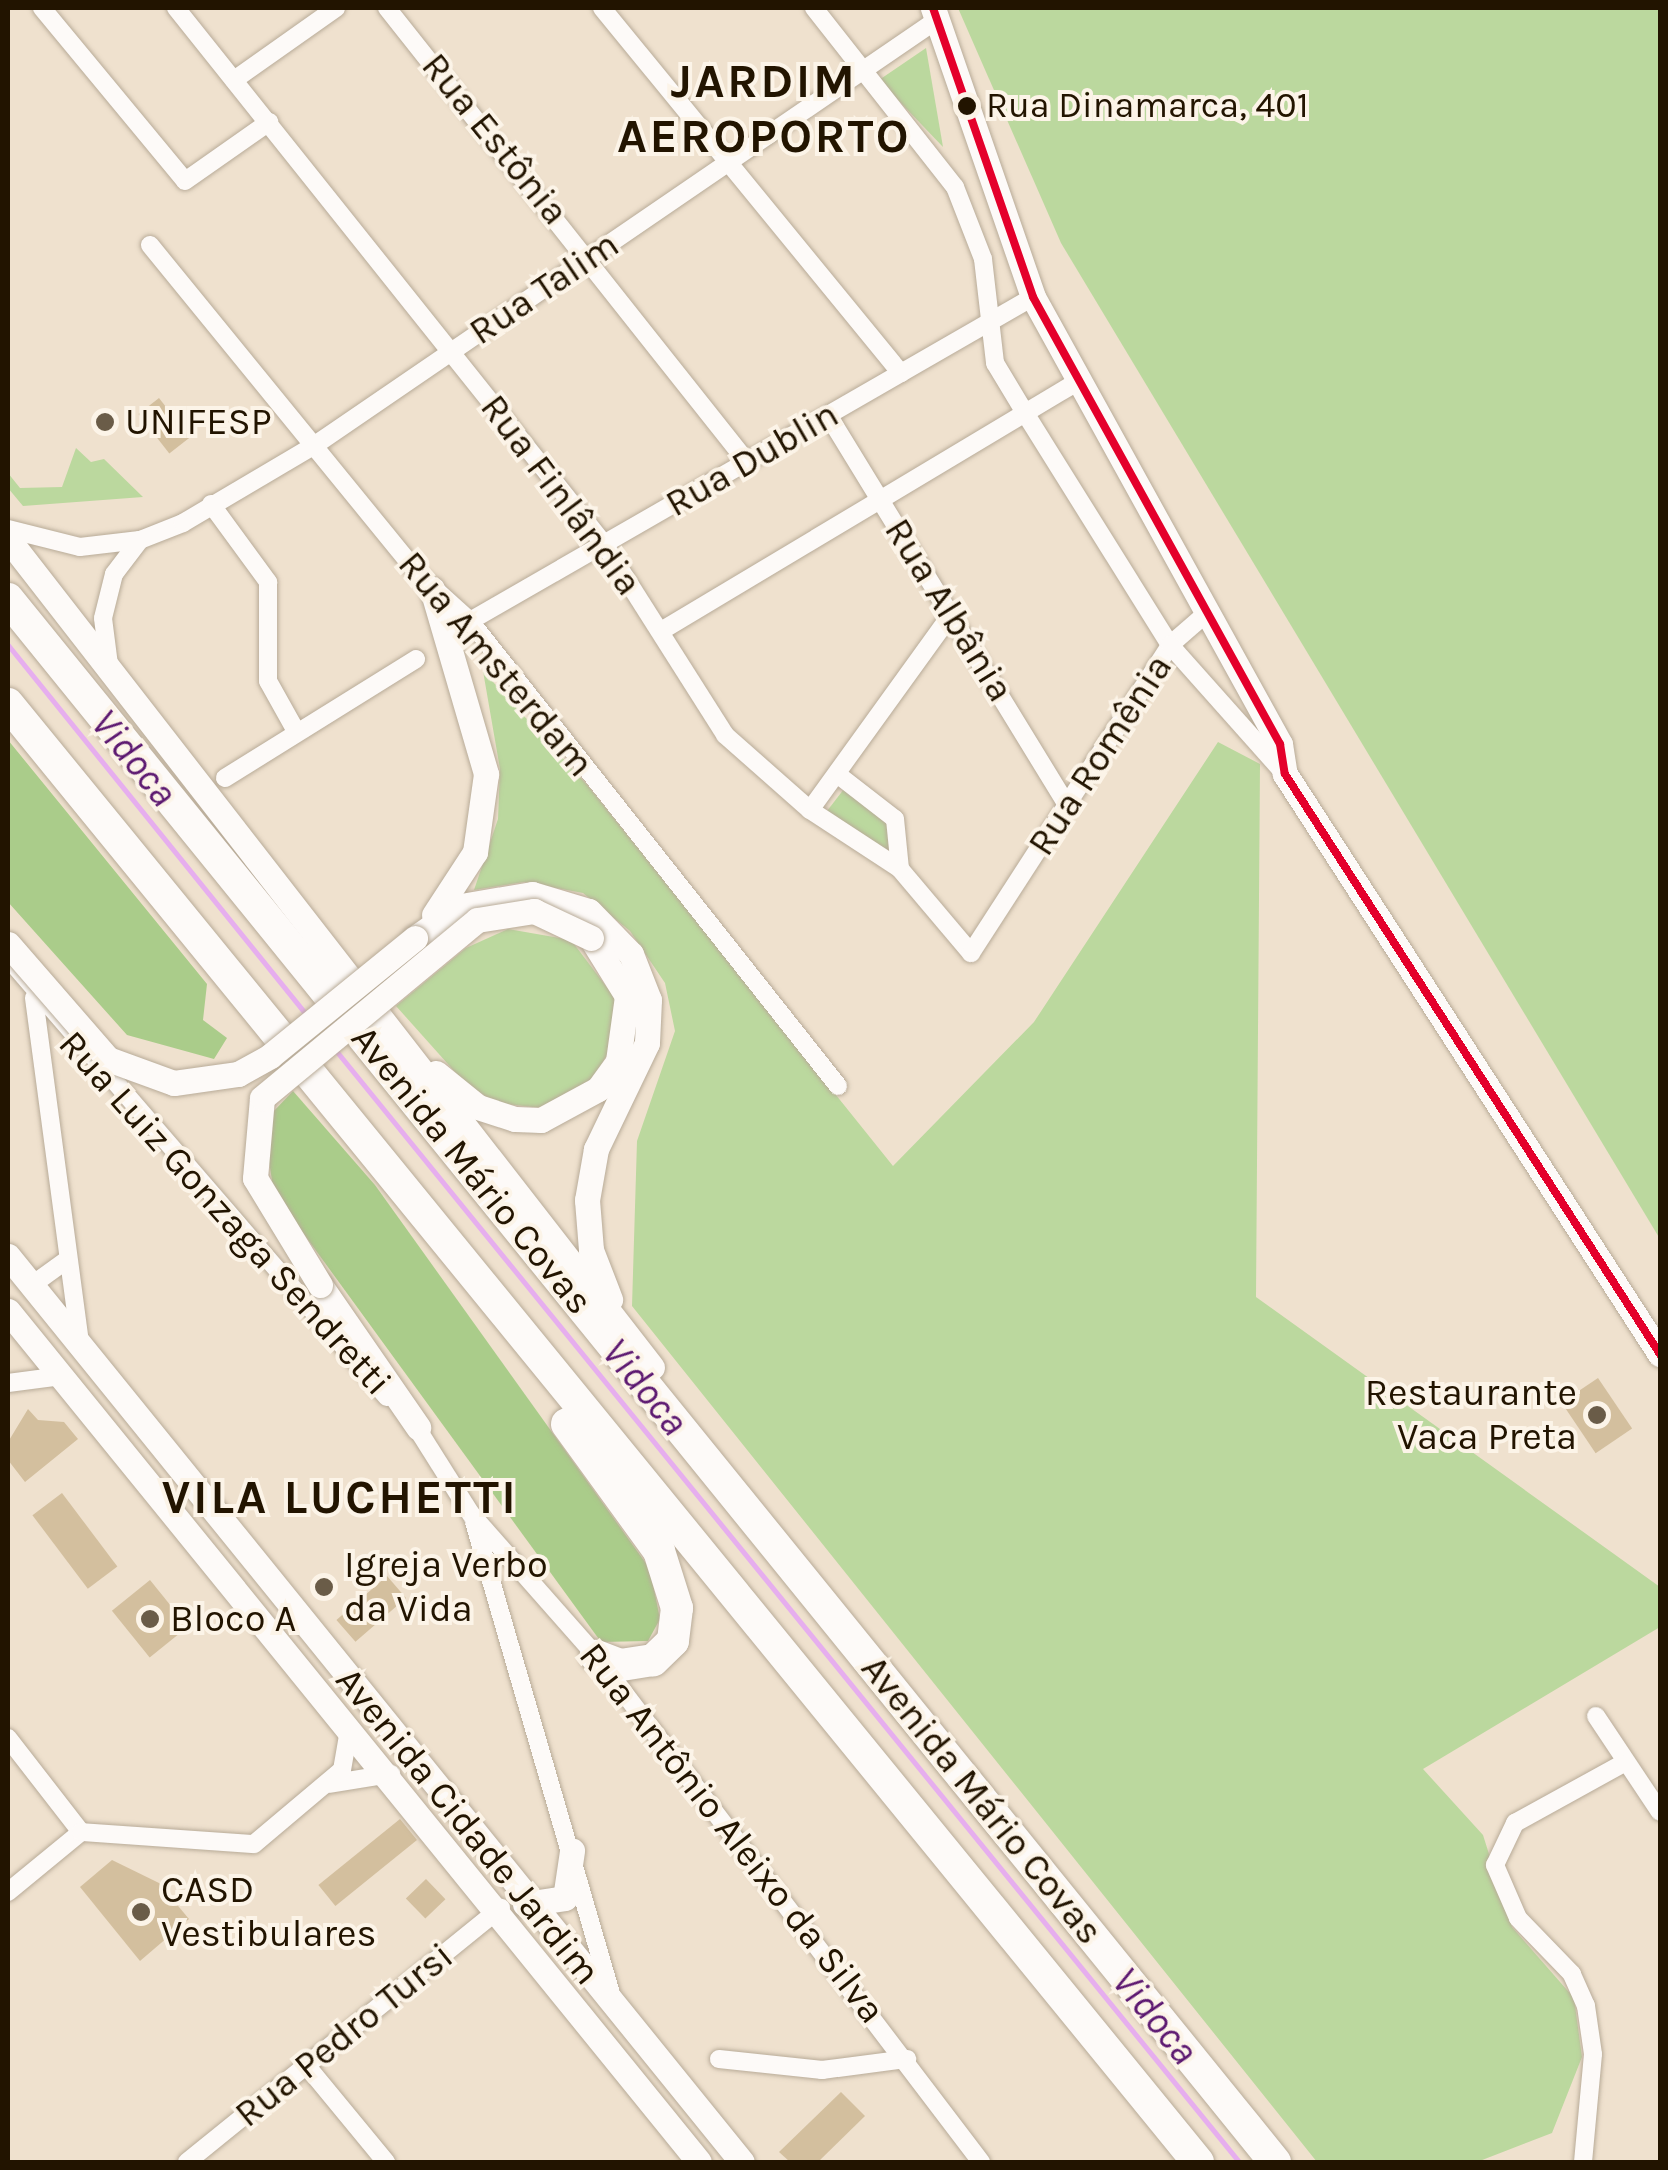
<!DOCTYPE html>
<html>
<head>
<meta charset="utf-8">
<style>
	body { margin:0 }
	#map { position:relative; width:1668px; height:2170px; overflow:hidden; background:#efe1ce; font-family:Karla,sans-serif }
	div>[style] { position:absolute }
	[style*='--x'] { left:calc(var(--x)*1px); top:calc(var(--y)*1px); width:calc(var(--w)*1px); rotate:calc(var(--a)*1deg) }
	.green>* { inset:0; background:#bbd89e }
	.forest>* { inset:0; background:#aacc8a }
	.stream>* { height:5px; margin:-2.5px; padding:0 2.5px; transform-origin:2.5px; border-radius:2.5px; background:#e6aeee }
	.building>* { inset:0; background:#d3bf9e; transform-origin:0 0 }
	.roads { filter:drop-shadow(0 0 2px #b8ab98) drop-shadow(0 0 2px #b8ab98) }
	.minor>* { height:18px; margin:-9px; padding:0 9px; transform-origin:9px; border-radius:9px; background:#fdfaf8 }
	.secondary>* { height:25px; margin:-12.5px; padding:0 12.5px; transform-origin:12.5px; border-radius:12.5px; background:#fdfaf8 }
	.motorway>* { height:32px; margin:-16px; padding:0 16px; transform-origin:16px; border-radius:16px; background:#fdfaf8 }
	.bridges { filter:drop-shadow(0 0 2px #b8ab98) drop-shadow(0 0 2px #b8ab98) }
	.secondary-bridge>* { height:25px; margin:-12.5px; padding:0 12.5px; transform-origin:12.5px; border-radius:12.5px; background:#fdfaf8 }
	.bus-1>* { height:8px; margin:-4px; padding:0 4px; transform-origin:4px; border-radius:4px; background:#e4002b }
	.dots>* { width:28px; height:28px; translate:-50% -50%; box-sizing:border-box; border:5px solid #fcf4e8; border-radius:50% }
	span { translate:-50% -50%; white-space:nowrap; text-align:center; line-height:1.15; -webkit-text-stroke:8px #fcf4e8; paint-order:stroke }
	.bus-label { font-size:36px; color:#221400 }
	.left { translate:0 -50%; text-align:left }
	.street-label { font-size:38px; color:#221400 }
	.poi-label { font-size:38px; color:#221400 }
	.right { translate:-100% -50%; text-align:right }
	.water-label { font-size:40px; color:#5c1870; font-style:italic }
	.district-label { font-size:48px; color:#221400; font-weight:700; letter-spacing:2.5px }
	.frame { position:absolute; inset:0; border:10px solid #221400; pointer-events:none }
</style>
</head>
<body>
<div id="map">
	<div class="green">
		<i style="clip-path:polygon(958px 8px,1660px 8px,1660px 1239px,1061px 243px)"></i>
		<i style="clip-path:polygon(926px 48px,943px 147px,879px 80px)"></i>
		<i style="clip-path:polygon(76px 448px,91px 462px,104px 459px,143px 497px,23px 506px,8px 488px,8px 473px,20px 488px,62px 487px)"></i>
		<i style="clip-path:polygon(483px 671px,588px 786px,893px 1166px,1034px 1022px,1218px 742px,1260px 764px,1256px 1297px,1660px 1587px,1660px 1627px,1423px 1769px,1483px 1835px,1512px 1927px,1574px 1998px,1582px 2057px,1552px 2133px,1477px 2162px,1317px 2162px,632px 1306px,637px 1141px,675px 1031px,665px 983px,630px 931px,583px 893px,524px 882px,474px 890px,498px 819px,500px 769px)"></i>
		<i style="clip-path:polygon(844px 789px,887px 824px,892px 854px,827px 811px)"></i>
		<i style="clip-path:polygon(508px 929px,571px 940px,615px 998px,615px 1040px,593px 1080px,542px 1108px,496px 1103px,464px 1082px,396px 1006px,466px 948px)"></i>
	</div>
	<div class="forest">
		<i style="clip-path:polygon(8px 740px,207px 984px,203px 1020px,227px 1038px,214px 1059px,127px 1035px,8px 902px)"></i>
		<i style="clip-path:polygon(293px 1091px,375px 1185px,650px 1569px,660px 1619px,648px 1641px,601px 1642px,274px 1193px,266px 1143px,272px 1113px)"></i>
	</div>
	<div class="stream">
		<i style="--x:8;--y:645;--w:476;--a:51.1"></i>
		<i style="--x:333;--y:1047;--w:1437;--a:50.9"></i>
	</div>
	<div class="building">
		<i style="left:159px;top:398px;width:50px;height:26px;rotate:52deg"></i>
		<i style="left:1598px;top:1378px;width:61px;height:44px;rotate:56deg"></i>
		<i style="clip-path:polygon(28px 1409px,38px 1420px,64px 1422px,78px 1439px,25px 1482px,8px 1460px,8px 1442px)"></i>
		<i style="left:62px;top:1493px;width:92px;height:37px;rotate:53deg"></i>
		<i style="left:387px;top:1576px;width:29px;height:67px;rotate:49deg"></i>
		<i style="left:150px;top:1580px;width:60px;height:49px;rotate:51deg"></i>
		<i style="left:400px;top:1819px;width:27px;height:105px;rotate:51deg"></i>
		<i style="clip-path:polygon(112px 1860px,159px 1883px,189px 1919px,140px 1961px,80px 1887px)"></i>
		<i style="left:426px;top:1879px;width:28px;height:28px;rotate:46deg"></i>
		<i style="clip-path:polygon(841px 2092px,865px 2116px,818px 2162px,790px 2162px,779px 2152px)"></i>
	</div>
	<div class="roads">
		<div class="minor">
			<i style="--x:42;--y:8;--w:224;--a:50.4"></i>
			<i style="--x:185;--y:181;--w:103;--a:-35.1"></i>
			<i style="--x:176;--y:8;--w:686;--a:51.39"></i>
			<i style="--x:604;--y:544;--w:226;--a:57.6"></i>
			<i style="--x:725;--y:735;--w:113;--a:41.4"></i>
			<i style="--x:810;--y:810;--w:108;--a:33.2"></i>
			<i style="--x:900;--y:869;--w:110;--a:49.8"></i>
			<i style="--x:971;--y:953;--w:367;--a:-57.1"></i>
			<i style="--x:1170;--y:645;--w:50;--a:-41"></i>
			<i style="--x:387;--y:8;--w:579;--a:51.59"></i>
			<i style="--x:602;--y:8;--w:472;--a:50.7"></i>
			<i style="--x:814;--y:8;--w:228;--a:51.8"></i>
			<i style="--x:955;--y:187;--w:77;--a:68.7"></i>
			<i style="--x:983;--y:259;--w:105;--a:83.4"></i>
			<i style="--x:995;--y:363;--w:58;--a:59"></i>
			<i style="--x:1025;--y:413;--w:274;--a:58"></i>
			<i style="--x:1170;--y:645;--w:173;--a:48.3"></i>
			<i style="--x:234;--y:80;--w:125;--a:-35.2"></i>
			<i style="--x:150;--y:245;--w:424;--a:50.8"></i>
			<i style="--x:418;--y:574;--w:70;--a:42.1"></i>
			<i style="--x:470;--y:621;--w:593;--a:51.64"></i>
			<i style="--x:828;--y:415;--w:459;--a:58.5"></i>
			<i style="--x:211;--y:504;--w:97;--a:53.8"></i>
			<i style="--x:268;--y:582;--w:99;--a:90"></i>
			<i style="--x:268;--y:681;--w:57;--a:60.8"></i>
			<i style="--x:8;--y:529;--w:74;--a:14"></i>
			<i style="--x:80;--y:547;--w:60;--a:-6.7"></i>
			<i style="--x:140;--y:540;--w:46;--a:-21.6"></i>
			<i style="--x:183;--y:523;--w:153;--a:-30.6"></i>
			<i style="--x:315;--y:445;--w:755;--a:-34.36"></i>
			<i style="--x:470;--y:621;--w:650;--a:-29.92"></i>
			<i style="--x:661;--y:631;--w:486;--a:-30.9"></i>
			<i style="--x:109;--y:665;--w:47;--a:-97.3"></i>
			<i style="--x:103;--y:618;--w:45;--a:-76"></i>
			<i style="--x:114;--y:574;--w:43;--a:-52.6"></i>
			<i style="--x:837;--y:774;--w:73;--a:37.8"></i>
			<i style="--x:895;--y:819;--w:50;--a:84.3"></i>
			<i style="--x:225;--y:778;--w:225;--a:-31.9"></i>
			<i style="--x:810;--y:810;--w:243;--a:-54.2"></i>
			<i style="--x:16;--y:967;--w:568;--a:49.21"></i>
			<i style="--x:34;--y:998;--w:349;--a:82.4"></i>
			<i style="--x:32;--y:1285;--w:44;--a:-35.8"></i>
			<i style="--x:8;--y:1383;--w:54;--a:-7.4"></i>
			<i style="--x:413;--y:1422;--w:109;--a:57.8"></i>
			<i style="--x:471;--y:1514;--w:189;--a:48.6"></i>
			<i style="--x:596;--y:1656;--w:636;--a:52.73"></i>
			<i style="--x:474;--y:1522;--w:495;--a:73.8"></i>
			<i style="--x:1596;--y:1716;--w:115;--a:56.3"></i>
			<i style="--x:8;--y:1738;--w:119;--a:52.2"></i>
			<i style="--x:329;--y:1784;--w:63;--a:-9.2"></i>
			<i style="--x:8;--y:1892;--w:94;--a:-39.4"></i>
			<i style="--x:81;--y:1832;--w:173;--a:4"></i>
			<i style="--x:254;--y:1844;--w:115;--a:-40.1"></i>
			<i style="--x:342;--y:1770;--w:41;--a:-80.1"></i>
			<i style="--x:719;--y:2059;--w:104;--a:6.1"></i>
			<i style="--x:822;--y:2070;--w:86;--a:-7.4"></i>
			<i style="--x:306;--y:2065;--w:126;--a:50.5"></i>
			<i style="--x:187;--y:2162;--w:404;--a:-39"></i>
			<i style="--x:1583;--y:2162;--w:108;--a:-84.7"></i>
			<i style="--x:1593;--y:2054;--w:49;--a:-98.3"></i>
			<i style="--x:1586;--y:2006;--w:35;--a:-114"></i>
			<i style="--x:1572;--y:1974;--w:78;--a:-134"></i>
			<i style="--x:1518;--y:1918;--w:58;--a:-113.5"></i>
			<i style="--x:1495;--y:1865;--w:47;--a:-64.5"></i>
			<i style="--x:1515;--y:1823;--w:122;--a:-28.9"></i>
		</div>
		<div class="secondary">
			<i style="--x:933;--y:8;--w:306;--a:70.9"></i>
			<i style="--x:1033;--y:297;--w:511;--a:61.08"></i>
			<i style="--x:1280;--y:744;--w:30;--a:81"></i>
			<i style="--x:1285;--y:774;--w:691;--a:57.12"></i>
			<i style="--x:8;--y:539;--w:1049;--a:52.13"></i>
			<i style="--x:432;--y:589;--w:193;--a:73.7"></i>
			<i style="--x:486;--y:774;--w:79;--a:98"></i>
			<i style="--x:475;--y:852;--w:75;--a:123.1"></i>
			<i style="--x:415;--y:938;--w:56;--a:-34.8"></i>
			<i style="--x:461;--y:906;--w:72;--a:-9.6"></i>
			<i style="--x:532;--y:894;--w:59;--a:16.6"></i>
			<i style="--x:589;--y:911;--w:60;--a:45.7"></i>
			<i style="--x:631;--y:954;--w:49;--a:68.6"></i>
			<i style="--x:649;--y:1000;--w:43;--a:92.7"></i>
			<i style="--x:647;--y:1043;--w:118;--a:115.7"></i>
			<i style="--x:596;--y:1149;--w:52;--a:100"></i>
			<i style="--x:587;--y:1200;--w:50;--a:85.4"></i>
			<i style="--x:591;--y:1250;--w:53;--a:68.8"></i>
			<i style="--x:436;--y:1073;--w:54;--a:39"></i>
			<i style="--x:478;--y:1107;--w:39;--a:18"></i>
			<i style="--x:515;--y:1119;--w:26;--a:2"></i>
			<i style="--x:541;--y:1120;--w:65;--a:-28.5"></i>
			<i style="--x:598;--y:1089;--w:34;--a:-54"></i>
			<i style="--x:618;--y:1061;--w:66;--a:-82.1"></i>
			<i style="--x:627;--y:996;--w:68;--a:-121.8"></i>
			<i style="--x:8;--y:1256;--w:1166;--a:50.99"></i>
			<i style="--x:320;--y:1285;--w:173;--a:55.4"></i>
			<i style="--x:8;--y:1311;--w:1096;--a:50.92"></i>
			<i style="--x:525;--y:1904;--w:40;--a:-8.5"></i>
			<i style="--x:565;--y:1898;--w:48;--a:-81.5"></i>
		</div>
		<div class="motorway">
			<i style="--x:8;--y:599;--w:2012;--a:50.97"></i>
			<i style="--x:8;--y:704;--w:1882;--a:50.78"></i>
			<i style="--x:567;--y:1424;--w:157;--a:54.1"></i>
			<i style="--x:659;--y:1551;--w:60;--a:72.5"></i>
			<i style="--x:677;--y:1608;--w:33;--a:97"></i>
			<i style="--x:673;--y:1641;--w:28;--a:136"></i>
			<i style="--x:653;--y:1660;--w:33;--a:171"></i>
			<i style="--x:620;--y:1665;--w:26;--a:-159"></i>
		</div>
	</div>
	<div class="bridges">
		<div class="secondary-bridge">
			<i style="--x:8;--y:944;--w:152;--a:49"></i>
			<i style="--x:108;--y:1059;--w:70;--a:20"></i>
			<i style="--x:174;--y:1083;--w:65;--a:-8"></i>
			<i style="--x:238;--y:1074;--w:37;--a:-29"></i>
			<i style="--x:270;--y:1056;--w:187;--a:-39.1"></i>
			<i style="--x:320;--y:1285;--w:125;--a:-121.3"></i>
			<i style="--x:255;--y:1178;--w:80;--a:-85"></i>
			<i style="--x:262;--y:1098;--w:279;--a:-39.6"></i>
			<i style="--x:477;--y:920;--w:58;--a:-9"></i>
			<i style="--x:534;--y:911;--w:63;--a:25.3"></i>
		</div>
	</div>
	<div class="bus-1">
		<i style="--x:933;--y:8;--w:306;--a:70.9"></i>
		<i style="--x:1033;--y:297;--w:511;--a:61.08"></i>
		<i style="--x:1280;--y:744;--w:30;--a:81"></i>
		<i style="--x:1285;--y:774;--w:691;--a:57.12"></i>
	</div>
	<div class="dots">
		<i style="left:967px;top:106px;background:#221400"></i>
		<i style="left:105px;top:422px;background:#6a5c48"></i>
		<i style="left:1597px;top:1415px;background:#6a5c48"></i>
		<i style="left:324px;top:1587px;background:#6a5c48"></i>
		<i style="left:150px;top:1619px;background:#6a5c48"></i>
		<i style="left:141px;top:1912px;background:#6a5c48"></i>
	</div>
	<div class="bus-label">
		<span class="left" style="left:986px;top:106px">Rua Dinamarca, 401</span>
	</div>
	<div class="street-label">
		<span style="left:495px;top:139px;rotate:51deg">Rua Estônia</span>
		<span style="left:544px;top:288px;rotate:-34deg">Rua Talim</span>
		<span style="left:752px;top:459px;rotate:-30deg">Rua Dublin</span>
		<span style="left:561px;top:495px;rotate:53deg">Rua Finlândia</span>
		<span style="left:949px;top:610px;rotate:58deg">Rua Albânia</span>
		<span style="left:496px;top:664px;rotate:50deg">Rua Amsterdam</span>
		<span style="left:1100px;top:755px;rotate:-57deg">Rua Romênia</span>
		<span style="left:472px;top:1170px;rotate:51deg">Avenida Mário Covas</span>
		<span style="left:225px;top:1213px;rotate:48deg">Rua Luiz Gonzaga Sendretti</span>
		<span style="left:982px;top:1800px;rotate:51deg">Avenida Mário Covas</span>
		<span style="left:468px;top:1826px;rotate:51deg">Avenida Cidade Jardim</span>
		<span style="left:732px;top:1833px;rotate:52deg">Rua Antônio Aleixo da Silva</span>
		<span style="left:344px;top:2035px;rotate:-39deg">Rua Pedro Tursi</span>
	</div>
	<div class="poi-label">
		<span class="left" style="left:125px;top:422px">UNIFESP</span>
		<span class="right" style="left:1577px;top:1415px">Restaurante<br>Vaca Preta</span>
		<span class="left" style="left:344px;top:1587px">Igreja Verbo<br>da Vida</span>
		<span class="left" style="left:170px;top:1619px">Bloco A</span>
		<span class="left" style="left:161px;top:1912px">CASD<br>Vestibulares</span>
	</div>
	<div class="water-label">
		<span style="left:134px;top:758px;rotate:51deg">Vidoca</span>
		<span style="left:645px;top:1387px;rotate:51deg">Vidoca</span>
		<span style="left:1155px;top:2016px;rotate:51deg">Vidoca</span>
	</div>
	<div class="district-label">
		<span style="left:764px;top:109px">JARDIM<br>AEROPORTO</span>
		<span style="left:340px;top:1498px">VILA LUCHETTI</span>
	</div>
	<div class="frame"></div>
</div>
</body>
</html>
